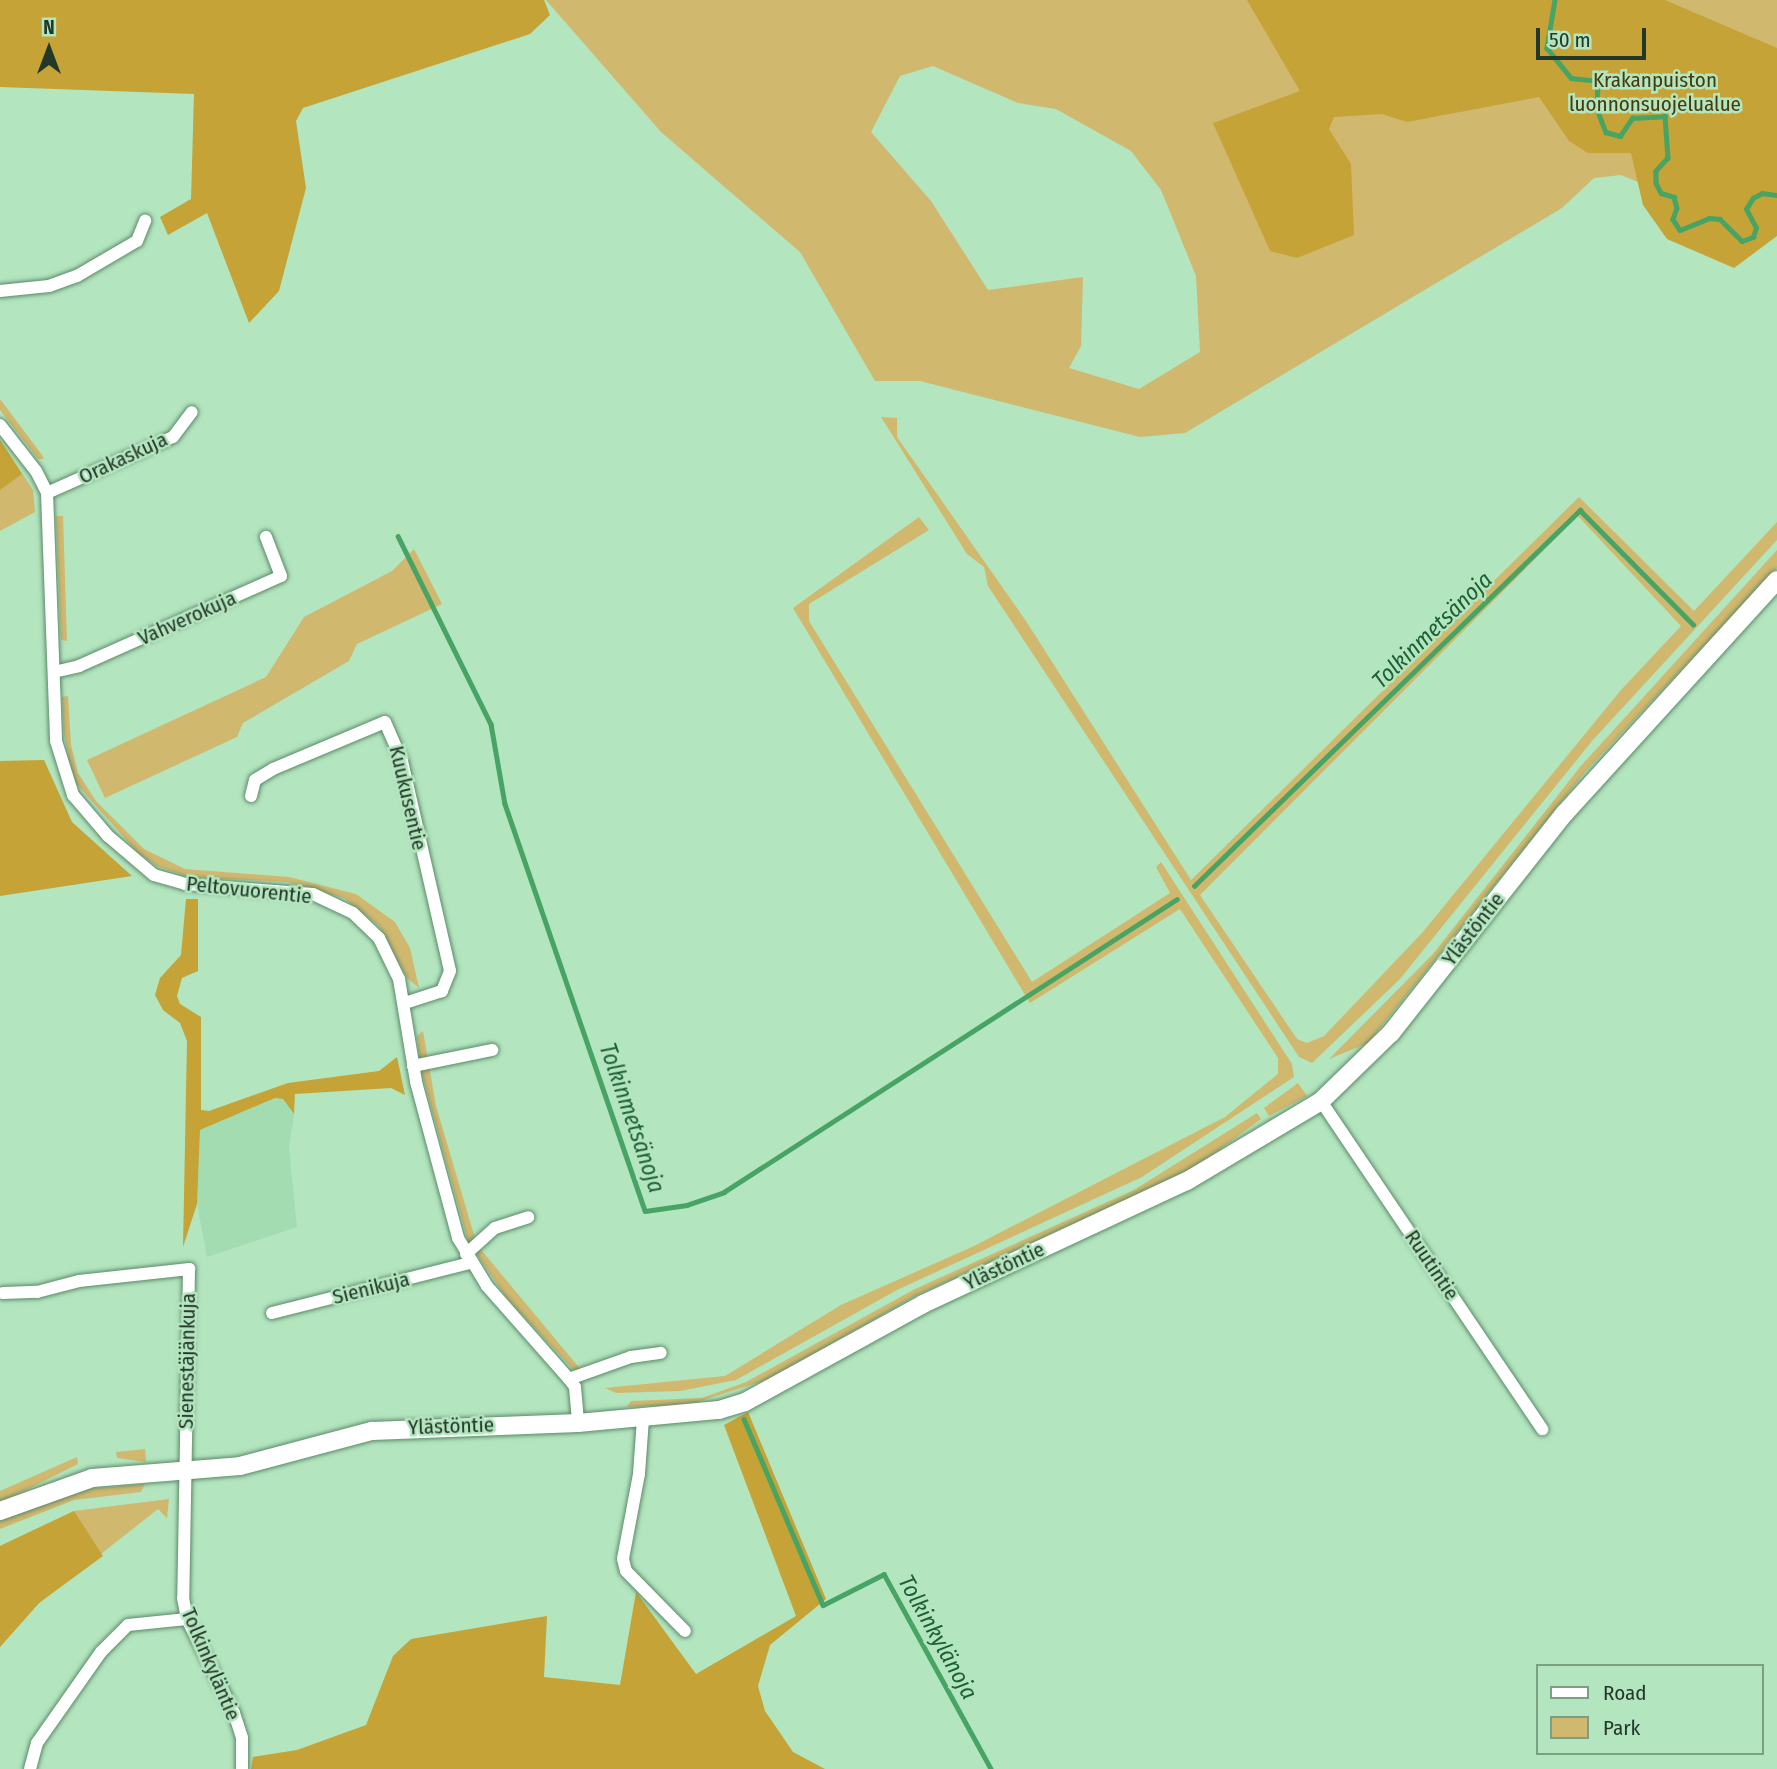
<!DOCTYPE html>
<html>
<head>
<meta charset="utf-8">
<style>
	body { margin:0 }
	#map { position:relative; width:1777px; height:1769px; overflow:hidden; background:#b3e5bf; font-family:"Fira Sans Condensed",sans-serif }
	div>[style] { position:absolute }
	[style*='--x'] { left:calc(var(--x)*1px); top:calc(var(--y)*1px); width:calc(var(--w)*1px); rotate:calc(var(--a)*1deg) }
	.built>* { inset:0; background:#a3dcb0 }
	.green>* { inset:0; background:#d1b86f }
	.forest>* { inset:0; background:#c5a336 }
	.stream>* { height:4.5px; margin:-2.25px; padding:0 2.25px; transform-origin:2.25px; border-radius:2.25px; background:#47a465 }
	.roads { filter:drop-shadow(0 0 2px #5b8a67) drop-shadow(0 0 2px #5b8a67) }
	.street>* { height:12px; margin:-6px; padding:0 6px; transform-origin:6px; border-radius:6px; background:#fff }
	.secondary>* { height:18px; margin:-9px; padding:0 9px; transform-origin:9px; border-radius:9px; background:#fff }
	span { translate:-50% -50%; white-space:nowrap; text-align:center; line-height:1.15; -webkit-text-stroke:5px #b3e5bf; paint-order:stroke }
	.park-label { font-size:21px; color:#47390c }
	.street-label { font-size:21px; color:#243829 }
	.water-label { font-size:23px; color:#1e5f35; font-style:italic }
	.legend { position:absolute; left:1536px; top:1664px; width:228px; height:91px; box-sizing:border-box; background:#b3e5bf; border:2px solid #7aa083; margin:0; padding:9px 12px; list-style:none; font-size:21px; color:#243829 }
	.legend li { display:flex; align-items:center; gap:14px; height:35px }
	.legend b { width:35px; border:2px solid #7aa083 }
	.north { position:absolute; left:14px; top:14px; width:70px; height:70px; -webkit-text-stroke:5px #b3e5bf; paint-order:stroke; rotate:0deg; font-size:19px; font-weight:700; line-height:28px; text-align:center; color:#243829 }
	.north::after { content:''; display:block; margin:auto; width:24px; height:32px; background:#243829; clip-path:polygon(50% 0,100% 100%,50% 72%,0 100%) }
	.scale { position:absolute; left:1536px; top:28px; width:110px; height:32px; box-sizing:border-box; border:4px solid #243829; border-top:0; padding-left:9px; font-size:21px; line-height:24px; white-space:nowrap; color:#243829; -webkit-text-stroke:5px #b3e5bf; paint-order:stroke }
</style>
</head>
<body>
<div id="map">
	<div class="built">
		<i style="clip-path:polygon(275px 1098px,283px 1099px,294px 1114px,289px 1148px,297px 1227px,207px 1257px,197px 1204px,200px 1130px)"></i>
	</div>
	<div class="green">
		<i style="clip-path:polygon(evenodd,546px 0,1777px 0,1777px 195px,1660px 191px,1621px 175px,1594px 178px,1562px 208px,1185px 433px,1140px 437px,920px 381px,875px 381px,800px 252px,661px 132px,546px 0,933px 66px,1018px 103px,1056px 109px,1131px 151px,1161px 190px,1196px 276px,1200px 352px,1139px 389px,1069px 368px,1081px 346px,1083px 277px,988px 290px,931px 201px,871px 132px,900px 76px,933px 66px)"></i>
		<i style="clip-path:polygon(0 399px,42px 455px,44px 459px,38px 459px,0 410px)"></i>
		<i style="clip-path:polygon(evenodd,881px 417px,897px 418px,897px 437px,1026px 621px,1191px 880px,1579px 497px,1694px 611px,1777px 522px,1777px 540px,1592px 741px,1400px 979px,1312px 1063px,1299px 1057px,988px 586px,984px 567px,967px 554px,881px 417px,1578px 516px,1681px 626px,1621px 690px,1422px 933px,1324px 1036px,1307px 1043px,1297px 1039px,1200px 895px,1578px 516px)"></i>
		<i style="clip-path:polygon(0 440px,33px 490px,35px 512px,0 531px)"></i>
		<i style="clip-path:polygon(56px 516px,63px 516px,67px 641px,61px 640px)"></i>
		<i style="clip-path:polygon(919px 517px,929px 530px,809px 604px,809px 621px,1032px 982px,1170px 893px,1156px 867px,1161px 862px,1292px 1064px,1294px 1077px,1142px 1177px,897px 1290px,736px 1380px,680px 1391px,616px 1393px,605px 1388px,725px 1376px,841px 1305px,972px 1247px,1225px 1117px,1278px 1074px,1278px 1058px,1180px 909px,1030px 1003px,793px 608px)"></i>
		<i style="clip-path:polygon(414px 549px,442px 604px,357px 644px,349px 661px,243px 723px,237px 737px,105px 798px,87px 760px,266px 677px,304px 617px,392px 571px)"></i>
		<i style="clip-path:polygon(1777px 550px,1777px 568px,1585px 772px,1368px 1043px,1329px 1059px,1433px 954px,1580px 767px)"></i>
		<i style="clip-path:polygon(68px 696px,71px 745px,78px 773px,96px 801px,144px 849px,185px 869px,289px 877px,356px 894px,395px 922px,410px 948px,419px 988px,407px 978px,379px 926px,344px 898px,287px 882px,188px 877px,157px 866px,137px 852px,74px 781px,64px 734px,62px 697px)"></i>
		<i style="clip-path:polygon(423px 1031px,436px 1106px,477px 1245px,587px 1377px,583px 1380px,506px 1297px,468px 1241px,421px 1070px,417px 1036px)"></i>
		<i style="clip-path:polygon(1298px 1083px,1307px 1096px,1269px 1116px,1264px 1108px)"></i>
		<i style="clip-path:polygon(1257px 1113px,1261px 1119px,1196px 1167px,915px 1296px,769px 1379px,688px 1405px,627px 1407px,631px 1401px,702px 1398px,746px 1382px,915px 1289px,1134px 1190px)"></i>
		<i style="clip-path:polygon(145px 1449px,146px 1462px,117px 1458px,116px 1452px)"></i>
		<i style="clip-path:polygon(77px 1457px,78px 1464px,0 1503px,0 1491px)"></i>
		<i style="clip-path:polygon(145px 1484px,141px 1492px,74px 1500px,0 1529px,0 1521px,20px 1511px,86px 1489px)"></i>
		<i style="clip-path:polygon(169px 1499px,167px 1518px,158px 1509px,39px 1603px,0 1647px,0 1546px,74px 1511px)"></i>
	</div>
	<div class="forest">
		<i style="clip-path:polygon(0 0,544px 0,550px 15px,530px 34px,303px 108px,296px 121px,306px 188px,279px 291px,249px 323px,207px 213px,168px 235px,160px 217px,191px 199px,194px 94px,0 87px)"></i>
		<i style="clip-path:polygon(1247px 0,1665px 0,1777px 48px,1777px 236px,1734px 268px,1667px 239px,1643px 205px,1631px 153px,1588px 153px,1569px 141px,1539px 97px,1407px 122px,1382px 114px,1334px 117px,1329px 129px,1351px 164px,1354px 235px,1297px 258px,1270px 251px,1213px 123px,1300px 91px)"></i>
		<i style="clip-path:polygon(0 440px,22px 474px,0 490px)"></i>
		<i style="clip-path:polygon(44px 760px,72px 822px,132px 876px,0 896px,0 761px)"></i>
		<i style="clip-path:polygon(186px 899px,198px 899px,198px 971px,182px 978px,177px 996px,180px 1004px,201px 1017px,201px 1110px,209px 1111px,288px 1083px,379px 1071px,397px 1057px,405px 1095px,391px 1088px,295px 1094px,294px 1114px,283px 1099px,275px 1098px,200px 1130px,197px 1204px,183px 1247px,187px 1041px,180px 1023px,163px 1010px,155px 995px,160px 978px,181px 955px)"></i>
		<i style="clip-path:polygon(748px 1412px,826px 1599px,770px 1645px,758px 1686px,765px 1711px,793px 1752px,825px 1769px,251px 1769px,253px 1757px,297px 1750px,366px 1725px,393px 1656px,411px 1639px,547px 1616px,544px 1677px,620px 1685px,636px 1592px,696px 1674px,796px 1616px,724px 1425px)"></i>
		<i style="clip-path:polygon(74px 1511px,103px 1556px,39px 1603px,0 1647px,0 1546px)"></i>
	</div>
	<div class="stream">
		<i style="--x:1555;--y:0;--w:49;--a:99.5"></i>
		<i style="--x:1547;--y:48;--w:38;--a:51"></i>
		<i style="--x:1571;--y:78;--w:27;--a:6"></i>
		<i style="--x:1598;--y:81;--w:28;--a:92"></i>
		<i style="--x:1597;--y:109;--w:25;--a:69"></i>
		<i style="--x:1606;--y:132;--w:15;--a:16"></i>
		<i style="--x:1620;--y:136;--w:22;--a:-56"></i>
		<i style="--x:1632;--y:118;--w:33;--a:-3"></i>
		<i style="--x:1665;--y:116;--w:42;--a:85.9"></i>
		<i style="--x:1668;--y:158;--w:18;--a:133"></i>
		<i style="--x:1656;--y:171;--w:12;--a:90"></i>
		<i style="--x:1656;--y:183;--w:11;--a:63"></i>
		<i style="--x:1661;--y:193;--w:14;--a:17"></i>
		<i style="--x:1674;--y:197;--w:11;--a:75"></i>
		<i style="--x:1677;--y:208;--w:12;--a:110"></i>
		<i style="--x:1673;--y:219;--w:13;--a:58"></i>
		<i style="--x:1680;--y:230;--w:31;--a:-22"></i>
		<i style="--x:1709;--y:218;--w:11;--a:5"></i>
		<i style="--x:1720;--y:219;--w:31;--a:45"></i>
		<i style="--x:1742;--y:241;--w:12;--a:-20"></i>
		<i style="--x:1753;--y:237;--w:9;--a:-72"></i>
		<i style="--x:1756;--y:228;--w:21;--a:-118"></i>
		<i style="--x:1746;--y:209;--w:13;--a:-58"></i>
		<i style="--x:1753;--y:198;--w:10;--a:-29"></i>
		<i style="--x:1762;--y:193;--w:15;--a:8"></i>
		<i style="--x:398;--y:536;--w:210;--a:63.7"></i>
		<i style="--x:491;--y:724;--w:81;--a:80.1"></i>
		<i style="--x:505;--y:804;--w:430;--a:71"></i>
		<i style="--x:645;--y:1211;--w:42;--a:-8.1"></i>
		<i style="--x:687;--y:1205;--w:39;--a:-19"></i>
		<i style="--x:724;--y:1192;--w:539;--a:-32.89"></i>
		<i style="--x:1194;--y:886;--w:539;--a:-44.25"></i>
		<i style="--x:1580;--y:510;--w:161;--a:45.3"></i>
		<i style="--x:744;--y:1419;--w:202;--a:67"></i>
		<i style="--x:823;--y:1605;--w:68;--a:-26.9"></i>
		<i style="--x:884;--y:1574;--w:222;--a:61.2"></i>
	</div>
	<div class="roads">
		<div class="street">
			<i style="--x:0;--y:291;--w:49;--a:-5.8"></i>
			<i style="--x:49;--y:286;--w:30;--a:-20"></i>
			<i style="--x:77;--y:276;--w:69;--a:-30.3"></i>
			<i style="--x:137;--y:241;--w:22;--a:-68"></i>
			<i style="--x:0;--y:425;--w:58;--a:52"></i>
			<i style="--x:36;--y:471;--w:25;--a:63"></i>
			<i style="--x:47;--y:493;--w:248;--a:87.9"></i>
			<i style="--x:56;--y:741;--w:57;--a:72.5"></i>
			<i style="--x:73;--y:795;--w:54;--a:49.5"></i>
			<i style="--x:108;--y:836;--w:60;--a:40.3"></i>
			<i style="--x:154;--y:875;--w:32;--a:16"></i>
			<i style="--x:185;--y:884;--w:128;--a:4.5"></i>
			<i style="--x:313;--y:894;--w:44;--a:25.4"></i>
			<i style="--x:353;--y:913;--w:36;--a:44"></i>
			<i style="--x:379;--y:938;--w:46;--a:64"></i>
			<i style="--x:399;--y:979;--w:104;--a:80.6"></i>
			<i style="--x:416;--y:1082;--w:162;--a:74.9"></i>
			<i style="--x:458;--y:1238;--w:56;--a:58.9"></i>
			<i style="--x:487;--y:1286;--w:124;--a:48.6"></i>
			<i style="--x:569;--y:1379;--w:10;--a:53"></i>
			<i style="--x:575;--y:1387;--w:36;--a:85"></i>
			<i style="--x:47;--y:493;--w:138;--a:-24"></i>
			<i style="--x:173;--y:437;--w:31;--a:-53"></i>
			<i style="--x:54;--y:672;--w:26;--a:-13"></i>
			<i style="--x:79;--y:666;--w:221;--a:-24"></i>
			<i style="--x:281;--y:576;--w:42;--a:-111"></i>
			<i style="--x:251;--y:796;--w:16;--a:-76"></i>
			<i style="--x:255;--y:780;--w:21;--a:-31"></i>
			<i style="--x:273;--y:769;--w:121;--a:-22.8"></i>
			<i style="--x:385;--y:722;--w:43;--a:66.4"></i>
			<i style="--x:402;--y:761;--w:215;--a:77.1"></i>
			<i style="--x:450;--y:971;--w:22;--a:112"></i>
			<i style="--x:442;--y:991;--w:39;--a:162"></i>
			<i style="--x:413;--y:1066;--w:81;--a:-11.4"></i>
			<i style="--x:1321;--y:1101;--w:396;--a:56"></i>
			<i style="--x:466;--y:1254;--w:39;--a:-42"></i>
			<i style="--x:495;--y:1228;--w:35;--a:-18"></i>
			<i style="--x:3;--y:1293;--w:34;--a:-2"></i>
			<i style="--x:37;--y:1292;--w:43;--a:-14.7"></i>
			<i style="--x:79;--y:1281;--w:111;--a:-6.2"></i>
			<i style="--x:189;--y:1269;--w:329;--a:91"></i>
			<i style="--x:183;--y:1598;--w:21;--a:79"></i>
			<i style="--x:187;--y:1619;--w:105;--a:63.4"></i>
			<i style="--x:234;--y:1713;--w:26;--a:72"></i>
			<i style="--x:242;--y:1738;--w:31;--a:90"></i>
			<i style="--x:272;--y:1313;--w:204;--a:-14.2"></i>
			<i style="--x:569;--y:1379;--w:66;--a:-19.5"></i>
			<i style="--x:631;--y:1357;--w:30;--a:-8"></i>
			<i style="--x:643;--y:1419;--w:55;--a:94.2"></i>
			<i style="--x:639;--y:1474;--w:86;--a:100.7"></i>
			<i style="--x:623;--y:1559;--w:12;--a:76"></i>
			<i style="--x:626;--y:1571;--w:84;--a:45.5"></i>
			<i style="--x:30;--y:1769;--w:27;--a:-75"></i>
			<i style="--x:37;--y:1743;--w:111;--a:-54.9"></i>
			<i style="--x:101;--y:1652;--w:38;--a:-45"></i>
			<i style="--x:128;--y:1625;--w:59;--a:-5.8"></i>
		</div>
		<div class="secondary">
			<i style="--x:0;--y:1511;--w:98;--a:-19.7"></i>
			<i style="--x:92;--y:1478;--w:148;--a:-4.6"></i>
			<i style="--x:240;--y:1466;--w:137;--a:-14.9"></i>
			<i style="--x:372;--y:1431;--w:206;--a:-2.2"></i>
			<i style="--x:578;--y:1423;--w:142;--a:-5.3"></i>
			<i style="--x:719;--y:1410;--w:27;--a:-17"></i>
			<i style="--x:745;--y:1402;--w:203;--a:-28.8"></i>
			<i style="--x:923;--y:1304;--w:291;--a:-25"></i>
			<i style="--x:1187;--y:1181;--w:156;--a:-30.8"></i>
			<i style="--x:1321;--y:1101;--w:98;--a:-44.2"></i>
			<i style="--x:1391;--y:1033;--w:280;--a:-51.7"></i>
			<i style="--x:1565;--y:813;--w:315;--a:-47.7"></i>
		</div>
	</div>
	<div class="park-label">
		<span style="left:1655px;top:92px">Krakanpuiston<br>luonnonsuojelualue</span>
	</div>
	<div class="street-label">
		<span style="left:123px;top:458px;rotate:-25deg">Orakaskuja</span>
		<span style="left:187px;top:618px;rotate:-24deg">Vahverokuja</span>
		<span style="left:408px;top:798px;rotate:77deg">Kuukusentie</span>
		<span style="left:249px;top:890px;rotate:6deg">Peltovuorentie</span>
		<span style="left:1473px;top:929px;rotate:-52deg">Ylästöntie</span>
		<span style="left:1432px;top:1265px;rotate:56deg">Ruutintie</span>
		<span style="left:1004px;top:1266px;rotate:-25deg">Ylästöntie</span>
		<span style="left:371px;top:1288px;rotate:-14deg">Sienikuja</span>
		<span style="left:187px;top:1361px;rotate:-89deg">Sienestäjänkuja</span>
		<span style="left:451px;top:1426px;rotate:-2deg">Ylästöntie</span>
		<span style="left:211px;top:1664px;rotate:67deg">Tolkinkyläntie</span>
	</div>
	<div class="water-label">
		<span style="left:1432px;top:630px;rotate:-44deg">Tolkinmetsänoja</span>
		<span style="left:632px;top:1118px;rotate:71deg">Tolkinmetsänoja</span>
		<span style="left:938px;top:1637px;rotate:61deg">Tolkinkylänoja</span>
	</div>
	<ul class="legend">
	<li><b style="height:9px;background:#fff"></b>Road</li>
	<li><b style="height:19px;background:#d1b86f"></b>Park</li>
	</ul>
	<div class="north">N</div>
	<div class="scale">50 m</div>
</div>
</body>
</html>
